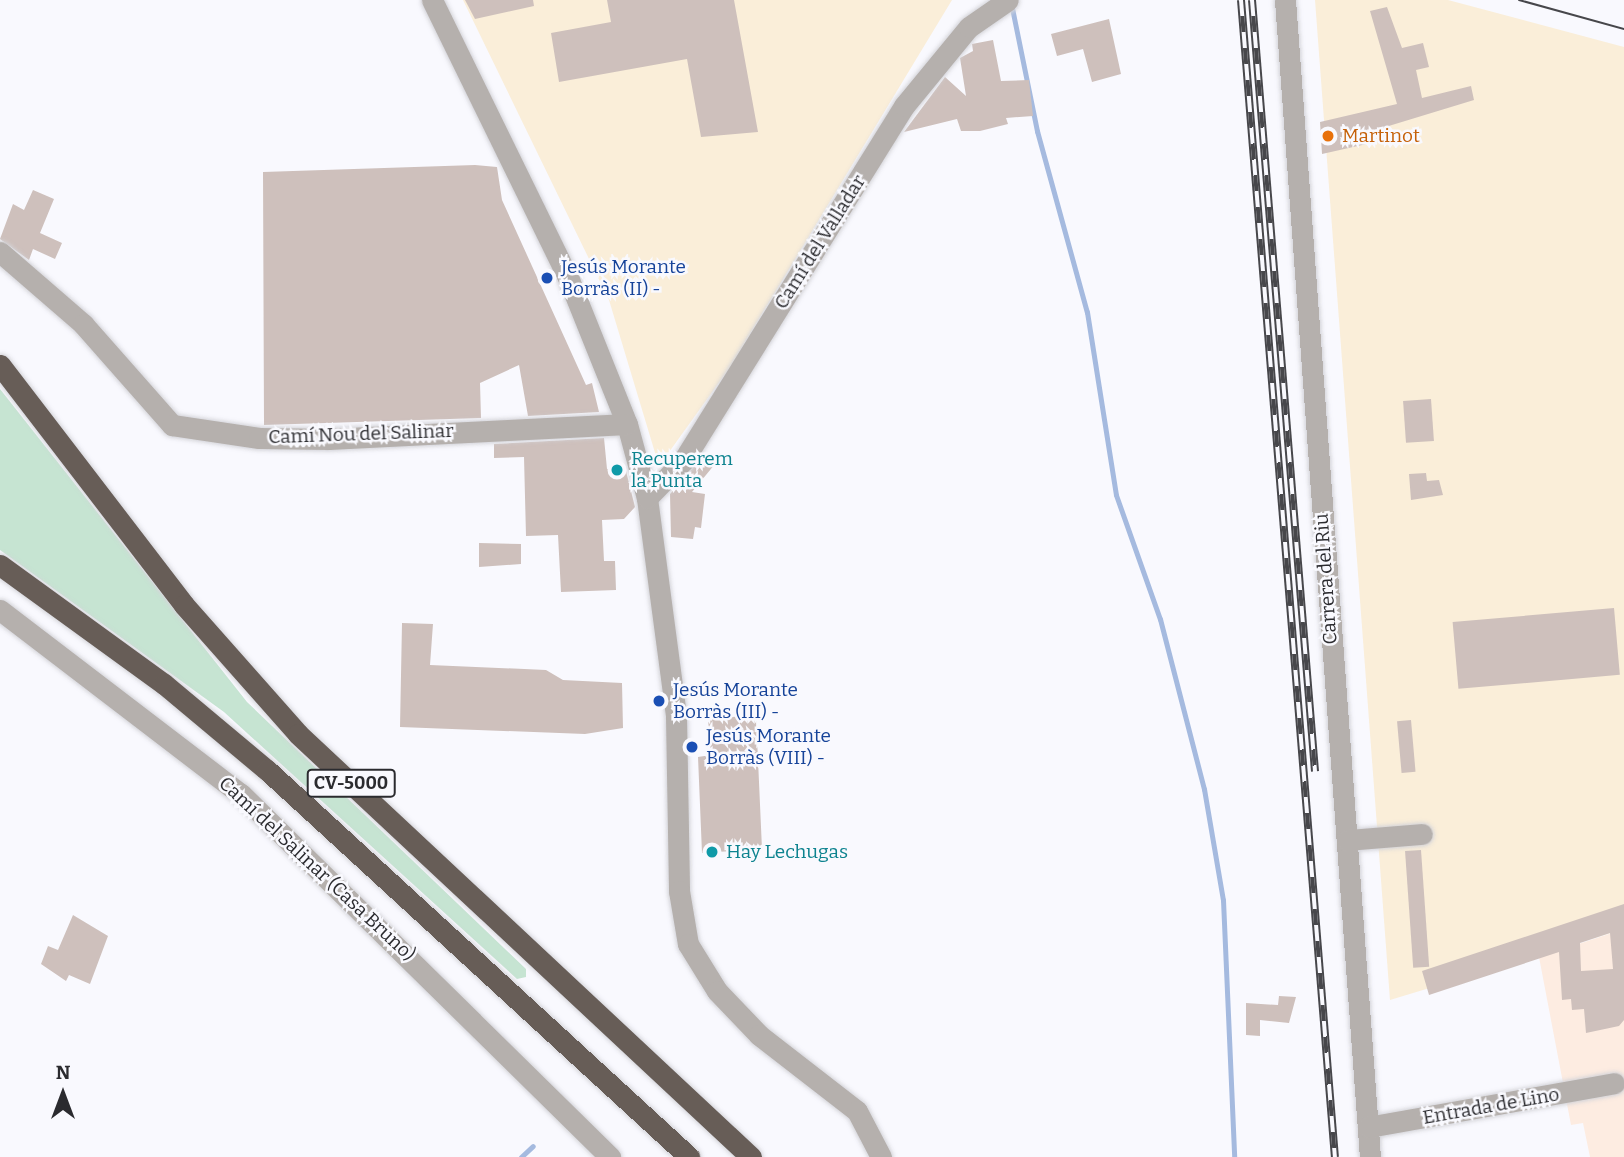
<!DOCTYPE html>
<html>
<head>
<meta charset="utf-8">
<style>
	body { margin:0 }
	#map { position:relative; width:1624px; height:1157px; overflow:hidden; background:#f9f9fe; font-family:Bitter,serif }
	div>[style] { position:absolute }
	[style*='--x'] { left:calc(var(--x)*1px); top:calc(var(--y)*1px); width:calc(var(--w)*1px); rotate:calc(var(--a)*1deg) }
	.industrial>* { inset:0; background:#faeed9 }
	.education>* { inset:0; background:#fdece1 }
	.green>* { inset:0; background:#c6e4d2 }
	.stream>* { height:5px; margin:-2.5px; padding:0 2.5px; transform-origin:2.5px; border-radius:2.5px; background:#a5badf }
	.building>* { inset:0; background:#cec0bc; transform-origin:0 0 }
	.roads { filter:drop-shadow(0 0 2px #d4d4d9) drop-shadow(0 0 2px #d4d4d9) }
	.minor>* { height:21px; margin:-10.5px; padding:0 10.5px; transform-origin:10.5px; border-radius:10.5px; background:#b5b0ad }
	.highway>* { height:21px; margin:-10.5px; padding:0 10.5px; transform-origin:10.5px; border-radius:10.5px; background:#675d57 }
	.tram>* { height:2px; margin:-1px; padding:0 1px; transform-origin:1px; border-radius:1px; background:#47474b }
	.rail>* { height:8px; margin-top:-4px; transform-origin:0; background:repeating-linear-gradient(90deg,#f9f9fe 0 16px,#47474b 0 32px); box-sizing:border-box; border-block:2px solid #47474b }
	.dots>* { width:19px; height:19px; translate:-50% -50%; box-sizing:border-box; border:4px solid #f9f9fe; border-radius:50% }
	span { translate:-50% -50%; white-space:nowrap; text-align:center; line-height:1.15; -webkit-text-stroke:5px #f9f9fe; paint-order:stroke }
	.shield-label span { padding:2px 5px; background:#f9f9fe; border:2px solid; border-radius:5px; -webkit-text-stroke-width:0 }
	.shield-label { font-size:18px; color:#2b2b2f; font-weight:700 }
	.food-label { font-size:19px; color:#c56008 }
	.left { translate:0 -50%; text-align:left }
	.street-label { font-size:19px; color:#2b2b2f }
	.transit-label { font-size:19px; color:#164399 }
	.culture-label { font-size:19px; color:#0d838f }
	.north { position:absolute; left:28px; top:1059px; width:70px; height:70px; -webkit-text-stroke:5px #f9f9fe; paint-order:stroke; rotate:0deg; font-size:19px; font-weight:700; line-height:28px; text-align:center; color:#2b2b2f }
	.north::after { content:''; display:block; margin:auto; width:24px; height:32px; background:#2b2b2f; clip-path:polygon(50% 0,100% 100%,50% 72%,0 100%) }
</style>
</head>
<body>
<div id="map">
	<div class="industrial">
		<i style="clip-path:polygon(463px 0,952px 0,728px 370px,659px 466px,609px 300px)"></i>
		<i style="clip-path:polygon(1315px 0,1448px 0,1624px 47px,1624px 929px,1390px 1000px)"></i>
	</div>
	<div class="education">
		<i style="clip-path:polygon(1624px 929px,1624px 1157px,1590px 1157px,1583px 1123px,1571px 1125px,1539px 957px)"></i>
	</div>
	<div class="green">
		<i style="clip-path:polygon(0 389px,247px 702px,526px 969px,526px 977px,517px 979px,224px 712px,0 550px)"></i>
	</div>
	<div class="stream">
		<i style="--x:1012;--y:8;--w:126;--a:78.5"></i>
		<i style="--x:1037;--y:131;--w:188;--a:74.6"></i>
		<i style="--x:1087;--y:312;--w:185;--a:81"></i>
		<i style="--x:1116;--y:495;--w:132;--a:70.5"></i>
		<i style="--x:1160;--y:619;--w:176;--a:75.5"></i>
		<i style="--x:1204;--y:789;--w:113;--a:80.3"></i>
		<i style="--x:1223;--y:900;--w:257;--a:87.5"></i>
		<i style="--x:521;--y:1157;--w:16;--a:-43"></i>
	</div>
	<div class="building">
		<i style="clip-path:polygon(465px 0,533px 0,534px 6px,475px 19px)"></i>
		<i style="clip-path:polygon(607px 0,734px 0,758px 132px,701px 137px,687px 59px,559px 82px,551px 33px,611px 22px)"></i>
		<i style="clip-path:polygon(1387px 7px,1402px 48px,1423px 43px,1429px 67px,1416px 70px,1422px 98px,1471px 86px,1474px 100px,1369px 132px,1371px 143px,1322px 154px,1320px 122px,1397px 104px,1370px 11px)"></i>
		<i style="clip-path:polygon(1109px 19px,1121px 74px,1092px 82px,1083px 49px,1057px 56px,1051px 34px)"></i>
		<i style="clip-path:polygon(993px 40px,1001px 81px,1029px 80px,1033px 116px,1006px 118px,1008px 124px,980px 131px,961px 131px,957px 119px,904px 132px,945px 77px,966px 96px,960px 58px,973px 51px,972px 44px)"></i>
		<i style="clip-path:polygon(475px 165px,497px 167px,502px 200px,586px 385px,592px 383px,599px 412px,528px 416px,519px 365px,480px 383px,481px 418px,264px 425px,263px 172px)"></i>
		<i style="clip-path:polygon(33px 190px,54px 199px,40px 233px,62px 243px,55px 259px,33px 249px,29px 260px,0 239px,13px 204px,24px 210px)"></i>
		<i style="left:1431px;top:399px;width:42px;height:28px;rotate:86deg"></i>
		<i style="clip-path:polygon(604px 438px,607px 469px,625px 467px,635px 507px,624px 519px,602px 520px,604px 561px,615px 561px,616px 590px,561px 592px,558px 535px,526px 536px,524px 457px,494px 458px,494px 444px)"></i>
		<i style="clip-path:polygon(705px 454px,715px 464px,692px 492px,705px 494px,701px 528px,695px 527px,693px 539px,671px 537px,670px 494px)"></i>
		<i style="clip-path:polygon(1426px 473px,1427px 481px,1439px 480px,1443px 495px,1411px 500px,1409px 474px)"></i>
		<i style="clip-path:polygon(479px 543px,521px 544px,521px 564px,479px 567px)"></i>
		<i style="left:1614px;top:608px;width:67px;height:162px;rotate:85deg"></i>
		<i style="clip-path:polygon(402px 623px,433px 624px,430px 665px,546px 670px,563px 680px,622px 683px,623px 728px,585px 734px,400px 727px)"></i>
		<i style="clip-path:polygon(756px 715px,762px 849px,702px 853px,698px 757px,711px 755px,708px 719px)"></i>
		<i style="left:1411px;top:720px;width:52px;height:14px;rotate:85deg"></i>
		<i style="left:1421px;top:850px;width:117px;height:16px;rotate:86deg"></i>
		<i style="clip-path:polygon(evenodd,1624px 904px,1624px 1020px,1619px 1026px,1586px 1033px,1584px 1009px,1572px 1010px,1571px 999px,1562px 1000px,1559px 952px,1429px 995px,1422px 971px,1624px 904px,1610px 933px,1613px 969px,1581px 971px,1580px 943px,1610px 933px)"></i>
		<i style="clip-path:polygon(73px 915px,108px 936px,90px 984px,69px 975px,66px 981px,41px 964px,48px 946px,58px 950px)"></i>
		<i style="clip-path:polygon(1279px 996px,1296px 997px,1289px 1023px,1260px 1020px,1260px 1036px,1246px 1035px,1246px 1003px,1278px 1005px)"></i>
	</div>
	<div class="roads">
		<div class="minor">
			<i style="--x:432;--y:0;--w:312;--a:63.9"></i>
			<i style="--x:569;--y:280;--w:155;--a:68.1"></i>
			<i style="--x:627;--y:424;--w:77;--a:74.9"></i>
			<i style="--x:647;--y:498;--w:220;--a:82.4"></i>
			<i style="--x:676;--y:716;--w:175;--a:89"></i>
			<i style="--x:679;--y:891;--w:54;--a:80.4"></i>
			<i style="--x:688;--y:944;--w:55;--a:58.3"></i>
			<i style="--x:717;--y:991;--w:61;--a:46.3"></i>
			<i style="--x:759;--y:1035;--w:124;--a:37.8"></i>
			<i style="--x:857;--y:1111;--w:52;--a:62.4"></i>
			<i style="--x:1285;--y:0;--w:1160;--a:85.8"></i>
			<i style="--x:0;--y:252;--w:110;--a:40.9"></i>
			<i style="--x:83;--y:324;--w:135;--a:48.6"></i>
			<i style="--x:172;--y:425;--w:88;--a:8.5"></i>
			<i style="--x:259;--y:438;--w:70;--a:0.8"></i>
			<i style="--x:329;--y:439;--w:298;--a:-2.9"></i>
			<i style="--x:647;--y:498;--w:52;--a:-45.8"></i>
			<i style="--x:683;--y:461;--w:418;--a:-58.1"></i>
			<i style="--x:904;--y:106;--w:102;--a:-50.6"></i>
			<i style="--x:969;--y:27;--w:47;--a:-34.7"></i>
			<i style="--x:0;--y:610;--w:303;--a:37.4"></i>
			<i style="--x:241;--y:794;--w:518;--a:44.53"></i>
			<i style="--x:1347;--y:840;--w:75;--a:-4.6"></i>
			<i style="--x:1368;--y:1127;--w:250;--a:-10.1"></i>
		</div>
		<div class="highway">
			<i style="--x:0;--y:365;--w:302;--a:52.5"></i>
			<i style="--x:184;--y:605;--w:172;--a:48.5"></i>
			<i style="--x:298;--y:734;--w:620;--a:43.04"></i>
			<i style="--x:0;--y:565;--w:203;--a:36"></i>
			<i style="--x:164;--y:684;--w:134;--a:39.9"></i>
			<i style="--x:267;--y:770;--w:573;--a:42.52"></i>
		</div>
	</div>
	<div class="tram">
		<i style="--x:1519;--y:0;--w:109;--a:15.4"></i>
	</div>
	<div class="rail">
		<i style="--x:1241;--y:0;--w:1161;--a:85.36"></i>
		<i style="--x:1252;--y:0;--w:774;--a:85.33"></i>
	</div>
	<div class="dots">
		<i style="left:1328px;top:136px;background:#e8710a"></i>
		<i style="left:547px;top:278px;background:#1a4fb4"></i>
		<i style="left:617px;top:470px;background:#0f9aa8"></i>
		<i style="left:659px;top:701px;background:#1a4fb4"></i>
		<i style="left:692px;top:747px;background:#1a4fb4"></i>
		<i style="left:712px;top:852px;background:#0f9aa8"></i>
	</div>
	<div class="shield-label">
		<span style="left:351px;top:783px">CV-5000</span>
	</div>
	<div class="food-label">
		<span class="left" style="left:1342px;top:136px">Martinot</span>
	</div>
	<div class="street-label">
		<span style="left:820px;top:242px;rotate:-58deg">Camí del Valladar</span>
		<span style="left:361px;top:434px;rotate:-2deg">Camí Nou del Salinar</span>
		<span style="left:1326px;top:579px;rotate:-94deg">Carrera del Riu</span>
		<span style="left:317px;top:869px;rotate:43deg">Camí del Salinar (Casa Bruno)</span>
		<span style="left:1491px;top:1106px;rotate:-10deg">Entrada de Lino</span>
	</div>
	<div class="transit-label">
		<span class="left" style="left:561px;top:278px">Jesús Morante<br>Borràs (II) -</span>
		<span class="left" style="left:673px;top:701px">Jesús Morante<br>Borràs (III) -</span>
		<span class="left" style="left:706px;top:747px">Jesús Morante<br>Borràs (VIII) -</span>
	</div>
	<div class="culture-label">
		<span class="left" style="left:631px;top:470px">Recuperem<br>la Punta</span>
		<span class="left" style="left:726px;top:852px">Hay Lechugas</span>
	</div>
	<div class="north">N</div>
</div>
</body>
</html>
